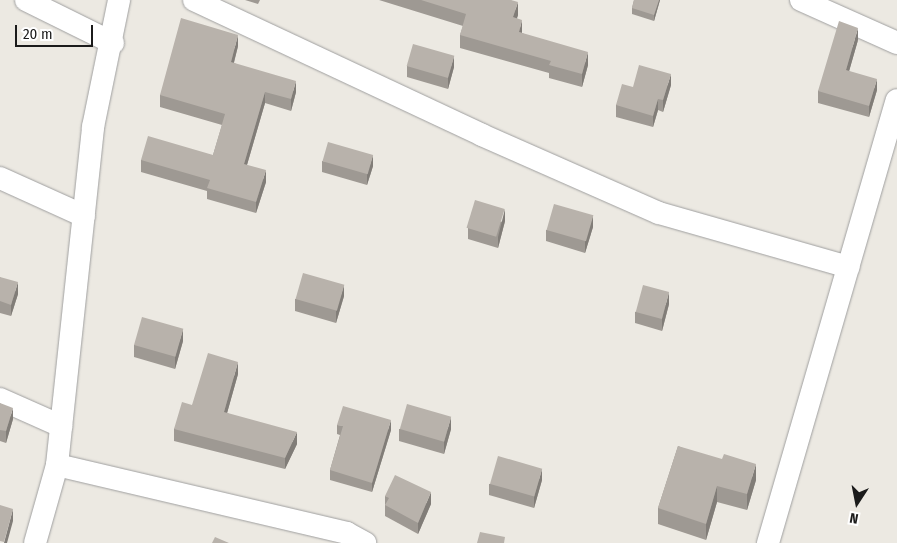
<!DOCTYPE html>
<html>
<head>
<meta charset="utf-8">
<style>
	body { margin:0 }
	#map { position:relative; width:897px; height:543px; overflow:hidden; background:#ece9e2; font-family:"Fira Sans Condensed",sans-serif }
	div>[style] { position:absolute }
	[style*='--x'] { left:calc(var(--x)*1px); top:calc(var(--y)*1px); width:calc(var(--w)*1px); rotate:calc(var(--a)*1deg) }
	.roads { filter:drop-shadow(0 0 1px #9f9f9f) drop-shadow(0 0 1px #9f9f9f) }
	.street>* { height:22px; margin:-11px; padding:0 11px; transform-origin:11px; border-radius:11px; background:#fff }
	.wall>* { inset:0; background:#9e9993 }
	.shaded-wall>* { inset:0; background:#817d78 }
	.building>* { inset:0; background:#b8b2ab; transform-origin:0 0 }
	span { translate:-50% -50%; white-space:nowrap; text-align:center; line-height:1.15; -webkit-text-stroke:4px #fff; paint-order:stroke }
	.north { position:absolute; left:832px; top:478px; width:50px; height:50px; -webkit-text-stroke:4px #fff; paint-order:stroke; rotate:191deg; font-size:14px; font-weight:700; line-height:20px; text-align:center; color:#1b1b1b }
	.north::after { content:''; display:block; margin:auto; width:18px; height:22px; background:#1b1b1b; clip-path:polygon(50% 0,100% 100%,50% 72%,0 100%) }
	.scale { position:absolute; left:15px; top:25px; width:78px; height:22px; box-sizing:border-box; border:2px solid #1b1b1b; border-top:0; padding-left:6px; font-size:15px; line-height:18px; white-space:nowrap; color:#1b1b1b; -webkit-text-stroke:4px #fff; paint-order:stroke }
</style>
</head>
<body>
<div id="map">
	<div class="roads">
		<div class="street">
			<i style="--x:26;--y:0;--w:97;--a:26.3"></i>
			<i style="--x:194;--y:0;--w:318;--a:25.1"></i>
			<i style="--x:482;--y:135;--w:193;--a:23.8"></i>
			<i style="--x:659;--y:213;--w:197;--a:15.9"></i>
			<i style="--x:801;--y:0;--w:105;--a:24.1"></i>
			<i style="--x:0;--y:178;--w:92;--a:24.3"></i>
			<i style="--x:0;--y:399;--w:67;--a:23.9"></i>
			<i style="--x:57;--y:465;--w:298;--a:13.2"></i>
			<i style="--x:347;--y:533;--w:21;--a:29"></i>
			<i style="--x:35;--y:543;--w:81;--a:-74.2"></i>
			<i style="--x:57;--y:465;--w:340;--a:-83.9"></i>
			<i style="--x:93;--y:127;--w:130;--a:-78.4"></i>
			<i style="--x:768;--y:543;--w:461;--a:-73.8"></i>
		</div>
	</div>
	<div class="wall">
		<i style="clip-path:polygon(245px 0,260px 0,258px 4px)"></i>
		<i style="clip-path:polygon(379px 0,511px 0,518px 15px,517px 18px,522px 33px,588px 65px,582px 87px,549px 78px,549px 73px,460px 48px,460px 35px,463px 26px)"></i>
		<i style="clip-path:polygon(634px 0,660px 0,654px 21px,632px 14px,632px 8px)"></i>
		<i style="clip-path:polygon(858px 40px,849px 71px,877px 90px,869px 117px,818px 103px,818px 91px)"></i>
		<i style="clip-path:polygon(238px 46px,234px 63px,296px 92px,291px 111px,265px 103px,247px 165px,266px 182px,256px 213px,207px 199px,207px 191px,141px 172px,141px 160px,213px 155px,222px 125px,160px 107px,160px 95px)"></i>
		<i style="clip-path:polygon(407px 66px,454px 67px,448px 89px,407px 77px)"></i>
		<i style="clip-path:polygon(671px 85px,663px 112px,658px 110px,653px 127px,616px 117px,616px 105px,633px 87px)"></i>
		<i style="clip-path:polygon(322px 161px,373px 166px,367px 185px,322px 172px)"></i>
		<i style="clip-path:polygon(505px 221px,498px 248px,468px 239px,468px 228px)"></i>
		<i style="clip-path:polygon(593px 227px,585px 253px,546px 241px,546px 230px)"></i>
		<i style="clip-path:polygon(0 277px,18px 294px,11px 316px,0 313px)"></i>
		<i style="clip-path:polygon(344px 296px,336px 323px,295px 311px,295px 299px)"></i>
		<i style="clip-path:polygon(669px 304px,662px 331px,635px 323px,635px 312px)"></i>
		<i style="clip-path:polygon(183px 341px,175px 369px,134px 357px,134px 345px)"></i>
		<i style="clip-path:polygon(238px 374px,227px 413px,297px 444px,285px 469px,174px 441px,174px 429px,192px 405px)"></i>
		<i style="clip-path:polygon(0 403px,13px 419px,6px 443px,0 441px)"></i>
		<i style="clip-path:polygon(337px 425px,391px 430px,372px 492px,330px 480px,330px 470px,340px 435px,337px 434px)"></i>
		<i style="clip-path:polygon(399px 429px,451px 429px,444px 454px,399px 441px)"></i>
		<i style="clip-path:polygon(678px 446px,756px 480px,747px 510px,717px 502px,706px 540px,658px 524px,658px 508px)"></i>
		<i style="clip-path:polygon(542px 480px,534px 508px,489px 495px,489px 484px)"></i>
		<i style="clip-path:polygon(385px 496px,431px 504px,418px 534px,385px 516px)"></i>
	</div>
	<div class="shaded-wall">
		<i style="clip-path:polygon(659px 0,660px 0,654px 21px,654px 15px)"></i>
		<i style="clip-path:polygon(518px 2px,518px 15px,513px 30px,513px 17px)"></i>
		<i style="clip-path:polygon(522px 20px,522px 33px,519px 32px)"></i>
		<i style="clip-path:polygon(858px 28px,858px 40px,846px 82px,846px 70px)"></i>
		<i style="clip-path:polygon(238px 35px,238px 46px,231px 73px,231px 62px)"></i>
		<i style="clip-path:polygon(588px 52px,588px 65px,582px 87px,582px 74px)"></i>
		<i style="clip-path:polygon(454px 56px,454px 67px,448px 89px,448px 77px)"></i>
		<i style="clip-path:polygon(671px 74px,671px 85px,663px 112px,663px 100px)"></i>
		<i style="clip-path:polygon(877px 79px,877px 90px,869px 117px,869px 106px)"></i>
		<i style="clip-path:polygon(296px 81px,296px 92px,291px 111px,291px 99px)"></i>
		<i style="clip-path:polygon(265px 92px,265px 103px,244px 175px,244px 164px)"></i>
		<i style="clip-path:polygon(658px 99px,658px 110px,653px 127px,653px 116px)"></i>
		<i style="clip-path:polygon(373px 155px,373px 166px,367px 185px,367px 174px)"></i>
		<i style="clip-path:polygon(266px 170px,266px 182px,256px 213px,256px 202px)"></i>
		<i style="clip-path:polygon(505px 209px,505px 221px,498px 248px,498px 237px)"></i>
		<i style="clip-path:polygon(593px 215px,593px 227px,585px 253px,585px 241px)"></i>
		<i style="clip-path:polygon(18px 282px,18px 294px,11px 316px,11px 305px)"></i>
		<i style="clip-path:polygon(344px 285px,344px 296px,336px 323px,336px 311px)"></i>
		<i style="clip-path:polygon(669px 292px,669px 304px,662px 331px,662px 319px)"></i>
		<i style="clip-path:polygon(183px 329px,183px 341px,175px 369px,175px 357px)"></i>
		<i style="clip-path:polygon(238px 362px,238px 374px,224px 424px,224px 412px)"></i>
		<i style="clip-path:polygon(13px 408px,13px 419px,6px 443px,6px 431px)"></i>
		<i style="clip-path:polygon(451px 417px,451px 429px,444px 454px,444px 442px)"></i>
		<i style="clip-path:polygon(391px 420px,391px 430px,372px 492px,372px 483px)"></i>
		<i style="clip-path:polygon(297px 432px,297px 444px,285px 469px,285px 458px)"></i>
		<i style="clip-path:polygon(756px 464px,756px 480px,747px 510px,747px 494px)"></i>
		<i style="clip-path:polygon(542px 469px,542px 480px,534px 508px,534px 497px)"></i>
		<i style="clip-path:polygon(717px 486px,717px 502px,706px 540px,706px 524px)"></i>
		<i style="clip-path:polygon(431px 492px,431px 504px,418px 534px,418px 523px)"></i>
		<i style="clip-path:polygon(13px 509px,13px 521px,7px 543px,4px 543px)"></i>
	</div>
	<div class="building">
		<i style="clip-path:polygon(421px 0,511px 0,518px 2px,513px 17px,522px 20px,519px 32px,588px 52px,582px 74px,549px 65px,551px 61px,460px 35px,466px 14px)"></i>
		<i style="clip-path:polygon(634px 0,659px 0,654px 15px,632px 8px)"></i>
		<i style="clip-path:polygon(181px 18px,238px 35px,231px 62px,296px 81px,291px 99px,265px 92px,244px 164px,266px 170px,256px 202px,207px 188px,210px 180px,141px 160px,148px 136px,213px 155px,225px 114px,160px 95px)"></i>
		<i style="clip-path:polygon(839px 21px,858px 28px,846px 70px,877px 79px,869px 106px,818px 91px)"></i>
		<i style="left:413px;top:44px;width:43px;height:23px;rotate:16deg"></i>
		<i style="clip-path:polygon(639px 65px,671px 74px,663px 100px,658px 99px,653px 116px,616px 105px,622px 84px,633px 87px)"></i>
		<i style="left:328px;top:142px;width:47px;height:20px;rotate:16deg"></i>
		<i style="left:475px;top:200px;width:31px;height:29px;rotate:17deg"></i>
		<i style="left:554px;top:204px;width:41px;height:27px;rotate:16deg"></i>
		<i style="left:303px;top:273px;width:43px;height:27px;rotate:16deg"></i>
		<i style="clip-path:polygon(0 277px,18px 282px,11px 305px,0 301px)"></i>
		<i style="left:643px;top:285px;width:27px;height:28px;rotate:15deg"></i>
		<i style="left:142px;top:317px;width:43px;height:29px;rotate:16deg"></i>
		<i style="clip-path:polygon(208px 353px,238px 362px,224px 412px,297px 432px,285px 458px,174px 429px,182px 402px,192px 405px)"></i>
		<i style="clip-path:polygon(0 403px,13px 408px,6px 431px,0 430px)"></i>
		<i style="left:407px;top:404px;width:46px;height:26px;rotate:16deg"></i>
		<i style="clip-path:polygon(343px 406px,391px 420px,372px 483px,330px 470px,343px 426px,337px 425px)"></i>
		<i style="clip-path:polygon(678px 446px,722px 459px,724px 454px,756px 464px,747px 494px,717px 486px,706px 524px,658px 508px)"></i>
		<i style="left:498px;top:456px;width:46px;height:29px;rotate:16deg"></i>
		<i style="clip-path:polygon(395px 475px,431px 492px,418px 523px,385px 505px,389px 498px,385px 496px)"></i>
		<i style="clip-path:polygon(0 505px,13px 509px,4px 542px,0 541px)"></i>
		<i style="clip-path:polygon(480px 532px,505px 537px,504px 543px,477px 543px)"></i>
		<i style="clip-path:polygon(215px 537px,229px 543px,212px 543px)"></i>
	</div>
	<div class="north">N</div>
	<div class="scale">20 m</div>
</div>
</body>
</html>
